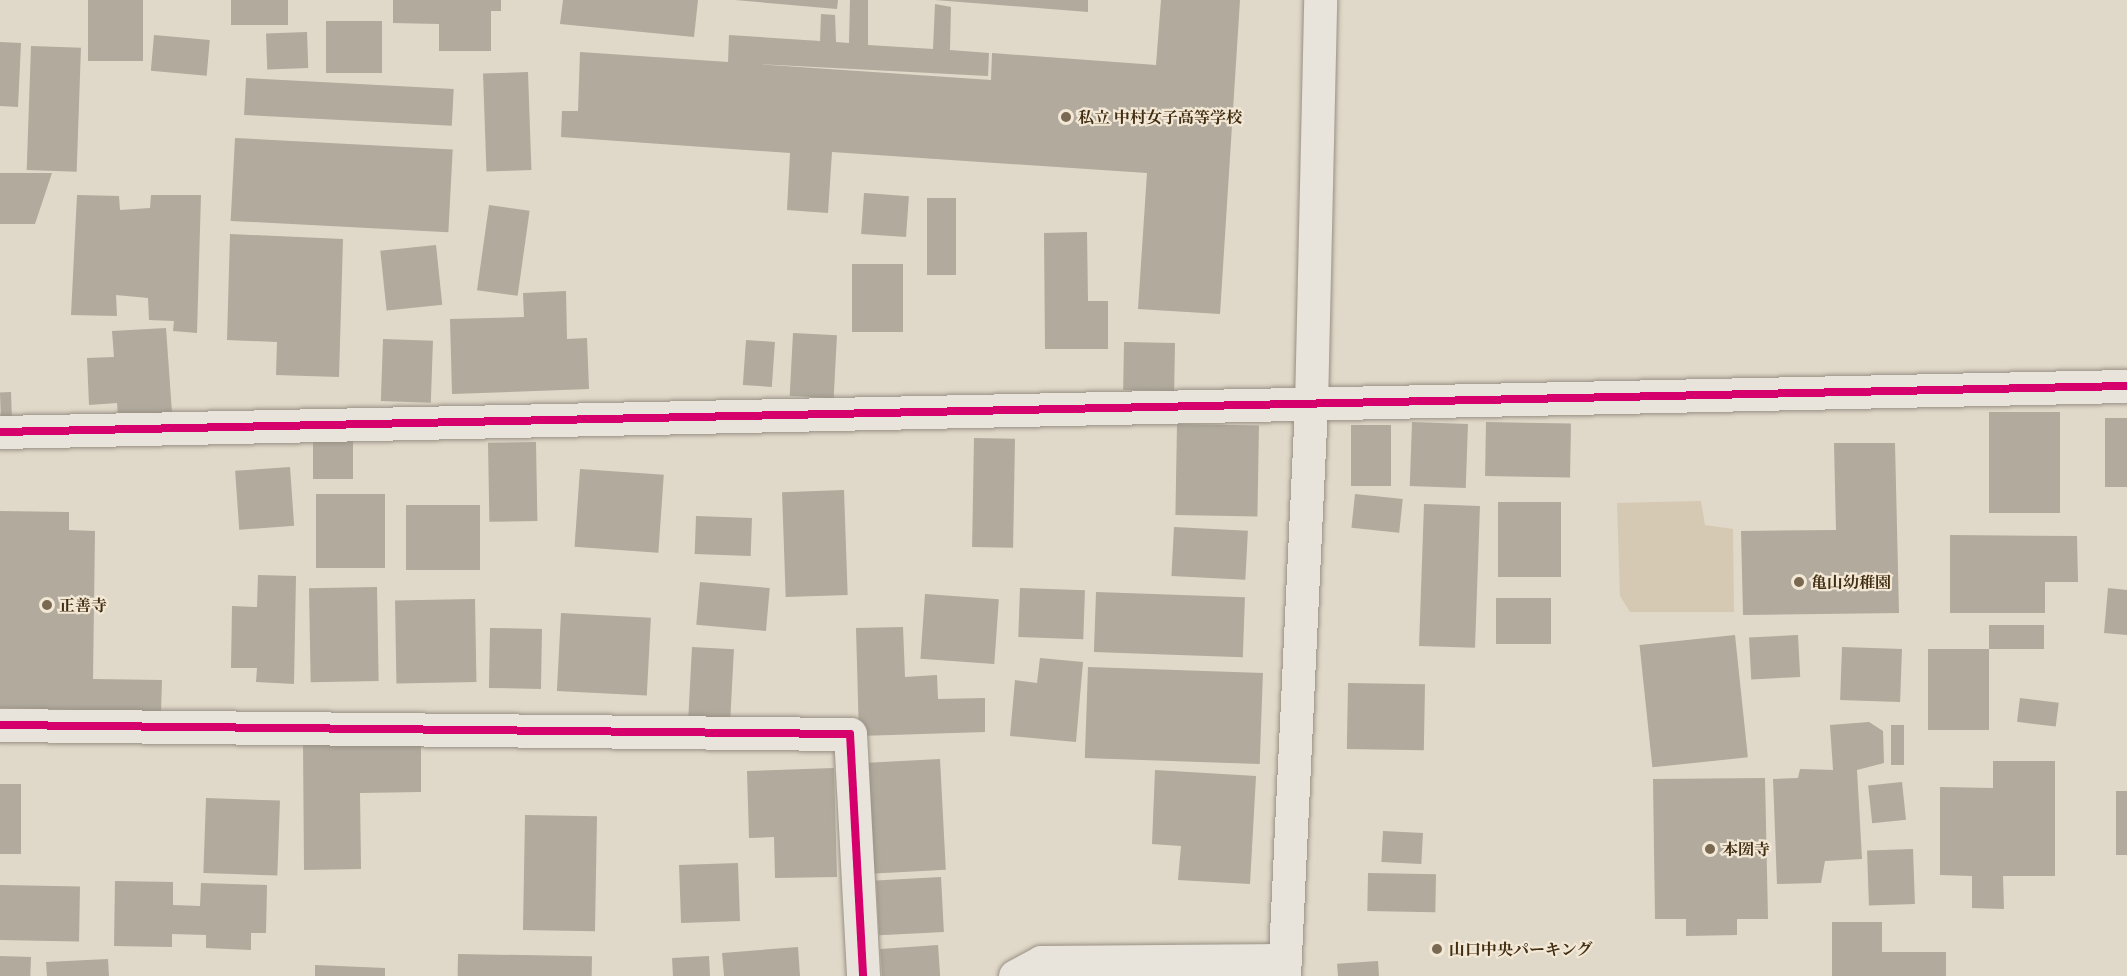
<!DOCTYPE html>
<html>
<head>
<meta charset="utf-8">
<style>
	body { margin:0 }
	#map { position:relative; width:2127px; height:976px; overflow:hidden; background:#e0d8c8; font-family:"Libre Caslon Text","Noto Serif JP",serif }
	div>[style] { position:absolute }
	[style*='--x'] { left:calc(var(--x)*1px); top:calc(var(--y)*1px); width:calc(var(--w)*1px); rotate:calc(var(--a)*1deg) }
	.green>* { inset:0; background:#d6c9b3 }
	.building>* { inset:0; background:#b1aa9d; transform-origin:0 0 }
	.roads { filter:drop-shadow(0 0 2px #989084) drop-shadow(0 0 2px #989084) }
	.street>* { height:33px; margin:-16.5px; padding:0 16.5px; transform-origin:16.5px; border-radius:16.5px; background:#e8e3db }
	.secondary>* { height:33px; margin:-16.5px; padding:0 16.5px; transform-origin:16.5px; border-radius:16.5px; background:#e8e3db }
	.cycleway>* { height:8px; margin:-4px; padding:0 4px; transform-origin:4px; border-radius:4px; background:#d6006c }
	.dots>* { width:16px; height:16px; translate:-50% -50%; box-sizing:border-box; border:3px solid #f2e8d5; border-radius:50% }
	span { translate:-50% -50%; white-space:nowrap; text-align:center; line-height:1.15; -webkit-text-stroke:4.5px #f2e8d5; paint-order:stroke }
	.poi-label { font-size:16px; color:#412d12; font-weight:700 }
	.left { translate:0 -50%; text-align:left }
</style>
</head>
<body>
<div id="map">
	<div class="green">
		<i style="clip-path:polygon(1701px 501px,1705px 525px,1733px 529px,1734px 612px,1630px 612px,1620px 596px,1617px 503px)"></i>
	</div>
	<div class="building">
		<i style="left:88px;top:0;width:55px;height:61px"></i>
		<i style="left:231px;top:0;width:57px;height:25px"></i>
		<i style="clip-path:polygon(393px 0,501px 0,501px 11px,491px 11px,491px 51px,439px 51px,439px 24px,393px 23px)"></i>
		<i style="clip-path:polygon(563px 0,698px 0,694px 37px,560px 24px)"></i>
		<i style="clip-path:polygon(735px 0,838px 0,837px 9px)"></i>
		<i style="clip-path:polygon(850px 0,868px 0,868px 45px,933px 49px,935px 4px,951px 7px,950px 50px,989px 53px,988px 76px,756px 64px,991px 80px,992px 53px,1156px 65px,1161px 0,1240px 0,1220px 314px,1138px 309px,1147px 173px,832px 152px,828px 213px,787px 210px,790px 153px,561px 137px,562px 111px,578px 111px,580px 52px,728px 62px,729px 35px,820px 41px,821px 14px,835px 15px,836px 42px,849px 43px)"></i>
		<i style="clip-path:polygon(935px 0,1088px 0,1088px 12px)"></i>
		<i style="left:326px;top:21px;width:56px;height:52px"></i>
		<i style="left:307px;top:32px;width:36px;height:41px;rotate:88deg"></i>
		<i style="left:154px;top:35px;width:56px;height:36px;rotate:5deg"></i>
		<i style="clip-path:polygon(0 42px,21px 43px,18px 107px,0 106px)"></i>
		<i style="left:31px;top:46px;width:50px;height:124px;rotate:2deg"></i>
		<i style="left:528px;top:72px;width:98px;height:45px;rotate:88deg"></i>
		<i style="left:246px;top:78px;width:208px;height:37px;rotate:3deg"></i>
		<i style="left:235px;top:138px;width:218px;height:83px;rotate:3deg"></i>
		<i style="clip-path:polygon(0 173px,52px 173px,35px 224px,0 224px)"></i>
		<i style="left:864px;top:193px;width:45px;height:41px;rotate:4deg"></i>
		<i style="clip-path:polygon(77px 195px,119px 196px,120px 210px,150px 208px,151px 195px,201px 195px,197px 333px,173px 331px,174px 321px,149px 320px,148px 298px,116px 295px,117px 316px,71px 315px)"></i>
		<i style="left:927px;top:198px;width:29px;height:77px"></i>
		<i style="left:489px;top:205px;width:41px;height:86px;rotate:8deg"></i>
		<i style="clip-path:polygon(1087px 232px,1088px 301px,1108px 301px,1108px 349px,1045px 349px,1044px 233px)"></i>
		<i style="clip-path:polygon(230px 234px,343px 239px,339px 377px,276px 375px,277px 342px,227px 340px)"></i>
		<i style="left:436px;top:245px;width:60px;height:56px;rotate:84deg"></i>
		<i style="left:852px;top:264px;width:51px;height:68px"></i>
		<i style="clip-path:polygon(566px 291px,567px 339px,587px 338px,589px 389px,452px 394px,450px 319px,524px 317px,523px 293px)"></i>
		<i style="clip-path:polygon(166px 328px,172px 413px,118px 417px,117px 403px,89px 405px,87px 358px,114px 357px,112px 331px)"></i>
		<i style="left:793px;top:333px;width:44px;height:63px;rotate:3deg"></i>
		<i style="left:383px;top:339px;width:50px;height:62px;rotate:2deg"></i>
		<i style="left:746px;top:340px;width:29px;height:45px;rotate:4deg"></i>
		<i style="left:1124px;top:342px;width:51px;height:48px;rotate:1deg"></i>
		<i style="left:11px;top:392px;width:30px;height:11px;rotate:88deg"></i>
		<i style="left:2060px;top:412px;width:101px;height:71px;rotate:90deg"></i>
		<i style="left:2105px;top:418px;width:22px;height:69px"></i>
		<i style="left:1412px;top:422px;width:56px;height:64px;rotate:2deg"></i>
		<i style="left:1486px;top:422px;width:85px;height:54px;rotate:1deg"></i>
		<i style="left:1177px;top:424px;width:82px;height:91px;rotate:1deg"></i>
		<i style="left:1351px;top:425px;width:40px;height:61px"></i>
		<i style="left:974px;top:438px;width:41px;height:109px;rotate:1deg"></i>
		<i style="left:313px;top:439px;width:40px;height:40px"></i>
		<i style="left:536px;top:442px;width:79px;height:48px;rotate:89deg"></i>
		<i style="clip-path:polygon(1834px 443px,1895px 443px,1899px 613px,1743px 615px,1741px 531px,1836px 530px)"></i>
		<i style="left:290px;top:467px;width:59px;height:55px;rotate:86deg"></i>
		<i style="left:580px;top:469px;width:84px;height:78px;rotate:4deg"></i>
		<i style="left:844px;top:490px;width:105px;height:62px;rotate:88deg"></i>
		<i style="left:316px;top:494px;width:69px;height:74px"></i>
		<i style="left:1355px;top:494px;width:48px;height:34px;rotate:6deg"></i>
		<i style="left:1498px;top:502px;width:63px;height:75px"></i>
		<i style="left:1424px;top:504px;width:56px;height:142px;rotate:2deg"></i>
		<i style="left:406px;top:505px;width:74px;height:65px"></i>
		<i style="clip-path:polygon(0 511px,69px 512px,69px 530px,95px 531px,93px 679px,162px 680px,161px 712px,0 708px)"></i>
		<i style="left:696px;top:516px;width:56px;height:38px;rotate:2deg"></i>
		<i style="left:1174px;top:527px;width:74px;height:49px;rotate:3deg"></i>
		<i style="clip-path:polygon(1950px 535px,2077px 536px,2078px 582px,2045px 582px,2045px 613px,1950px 613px)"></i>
		<i style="clip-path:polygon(258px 575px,296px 576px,294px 684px,256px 682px,257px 668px,231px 668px,232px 606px,257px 607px)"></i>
		<i style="left:700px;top:582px;width:70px;height:43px;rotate:5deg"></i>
		<i style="left:377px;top:587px;width:94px;height:68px;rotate:89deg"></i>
		<i style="left:1020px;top:588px;width:65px;height:49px;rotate:2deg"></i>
		<i style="clip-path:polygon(2108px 588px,2127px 590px,2127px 635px,2104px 633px)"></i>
		<i style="left:1096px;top:592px;width:149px;height:60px;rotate:2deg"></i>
		<i style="left:925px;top:594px;width:74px;height:65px;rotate:4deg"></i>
		<i style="left:1551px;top:598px;width:46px;height:55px;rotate:90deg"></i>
		<i style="left:475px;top:599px;width:83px;height:80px;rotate:89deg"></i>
		<i style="left:561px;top:613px;width:90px;height:78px;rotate:3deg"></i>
		<i style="left:2044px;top:625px;width:24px;height:55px;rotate:90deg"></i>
		<i style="clip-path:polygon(903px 627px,905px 677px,937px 675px,938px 699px,985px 698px,985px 732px,859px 736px,856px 628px)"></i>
		<i style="left:490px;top:628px;width:52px;height:60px;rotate:1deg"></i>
		<i style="left:1735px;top:635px;width:123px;height:96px;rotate:84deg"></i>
		<i style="left:1798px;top:635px;width:42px;height:49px;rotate:87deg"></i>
		<i style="left:692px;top:647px;width:42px;height:73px;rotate:3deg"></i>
		<i style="left:1842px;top:647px;width:60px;height:53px;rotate:2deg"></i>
		<i style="left:1928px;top:649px;width:61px;height:81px"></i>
		<i style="clip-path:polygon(1040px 658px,1083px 662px,1076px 742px,1010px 736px,1015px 680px,1037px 683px)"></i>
		<i style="left:1088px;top:667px;width:175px;height:91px;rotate:2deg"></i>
		<i style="left:1348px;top:683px;width:77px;height:66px;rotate:1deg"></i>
		<i style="left:2020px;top:698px;width:39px;height:24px;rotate:7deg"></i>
		<i style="clip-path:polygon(1869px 722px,1883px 731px,1884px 763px,1857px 770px,1862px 859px,1825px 861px,1821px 883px,1777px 884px,1773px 779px,1798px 778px,1800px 769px,1833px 770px,1830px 725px)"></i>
		<i style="left:1891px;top:725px;width:13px;height:40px"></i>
		<i style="clip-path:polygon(421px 740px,421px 792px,360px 793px,361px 869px,304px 870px,303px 742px)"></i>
		<i style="left:940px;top:759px;width:111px;height:81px;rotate:87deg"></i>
		<i style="clip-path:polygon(1993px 761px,2055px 761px,2055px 876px,2003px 876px,2004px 909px,1972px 908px,1972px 876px,1940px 875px,1940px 787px,1993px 788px)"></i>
		<i style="clip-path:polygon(834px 768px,837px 877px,775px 878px,774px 837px,749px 838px,747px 771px)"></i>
		<i style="clip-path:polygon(1155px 770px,1256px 776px,1250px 884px,1178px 880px,1181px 846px,1152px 844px)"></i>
		<i style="clip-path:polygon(1765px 778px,1768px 919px,1737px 919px,1737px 935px,1686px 936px,1686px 919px,1655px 919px,1653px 779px)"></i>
		<i style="left:1902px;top:782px;width:38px;height:34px;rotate:84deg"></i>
		<i style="left:0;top:784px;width:21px;height:70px"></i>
		<i style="left:2127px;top:791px;width:64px;height:11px;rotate:90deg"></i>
		<i style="left:206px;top:798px;width:74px;height:75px;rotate:2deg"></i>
		<i style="left:525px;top:815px;width:72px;height:115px;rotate:1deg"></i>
		<i style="left:1383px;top:831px;width:40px;height:31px;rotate:3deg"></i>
		<i style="left:1913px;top:849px;width:55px;height:46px;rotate:88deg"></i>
		<i style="left:738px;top:863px;width:58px;height:59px;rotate:88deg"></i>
		<i style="left:1368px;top:873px;width:68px;height:38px;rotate:1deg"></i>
		<i style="left:941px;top:877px;width:55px;height:65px;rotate:87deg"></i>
		<i style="clip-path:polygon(115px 881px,173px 882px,173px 905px,200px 906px,201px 883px,267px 885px,266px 933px,251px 933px,251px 950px,206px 948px,206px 935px,172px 934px,172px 947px,114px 946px)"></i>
		<i style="left:0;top:885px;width:80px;height:55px;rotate:1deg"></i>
		<i style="clip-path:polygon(1832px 922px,1882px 922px,1882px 952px,1946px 952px,1946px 976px,1832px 976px)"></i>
		<i style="left:938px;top:945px;width:31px;height:58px;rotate:86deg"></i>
		<i style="clip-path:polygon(798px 947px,800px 976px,724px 976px,722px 953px)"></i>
		<i style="left:458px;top:954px;width:134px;height:22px;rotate:1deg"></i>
		<i style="left:0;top:956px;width:31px;height:20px;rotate:2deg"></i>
		<i style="left:709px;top:956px;width:20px;height:37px;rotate:87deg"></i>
		<i style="clip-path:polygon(108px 959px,109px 976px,47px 976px,46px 962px)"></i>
		<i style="left:1378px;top:961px;width:15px;height:41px;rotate:86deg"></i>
		<i style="clip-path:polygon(315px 965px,385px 968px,385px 976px,315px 976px)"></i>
	</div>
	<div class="roads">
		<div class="street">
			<i style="--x:0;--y:432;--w:2127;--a:-1.24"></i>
			<i style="--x:0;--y:725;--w:850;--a:0.61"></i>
			<i style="--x:850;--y:734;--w:242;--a:86.9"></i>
			<i style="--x:1015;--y:976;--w:30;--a:-28"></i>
			<i style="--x:1041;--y:962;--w:242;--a:-0.5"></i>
		</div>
		<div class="secondary">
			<i style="--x:1284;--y:976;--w:571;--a:-87.29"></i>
			<i style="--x:1311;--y:406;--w:406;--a:-88.7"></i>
		</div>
	</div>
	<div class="cycleway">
		<i style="--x:0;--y:432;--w:2127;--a:-1.24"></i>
		<i style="--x:0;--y:725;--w:850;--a:0.61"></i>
		<i style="--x:850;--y:734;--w:242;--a:86.9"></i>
	</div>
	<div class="dots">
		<i style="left:1066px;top:117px;background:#796952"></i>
		<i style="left:1799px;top:582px;background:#796952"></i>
		<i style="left:47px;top:605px;background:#796952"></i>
		<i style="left:1710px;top:849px;background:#796952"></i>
		<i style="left:1437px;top:949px;background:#796952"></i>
	</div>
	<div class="poi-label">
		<span class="left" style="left:1078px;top:117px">私立 中村女子高等学校</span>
		<span class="left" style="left:1811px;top:582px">亀山幼稚園</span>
		<span class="left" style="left:59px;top:605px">正善寺</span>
		<span class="left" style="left:1722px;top:849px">本圀寺</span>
		<span class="left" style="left:1449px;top:949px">山口中央パーキング</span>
	</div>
</div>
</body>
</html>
